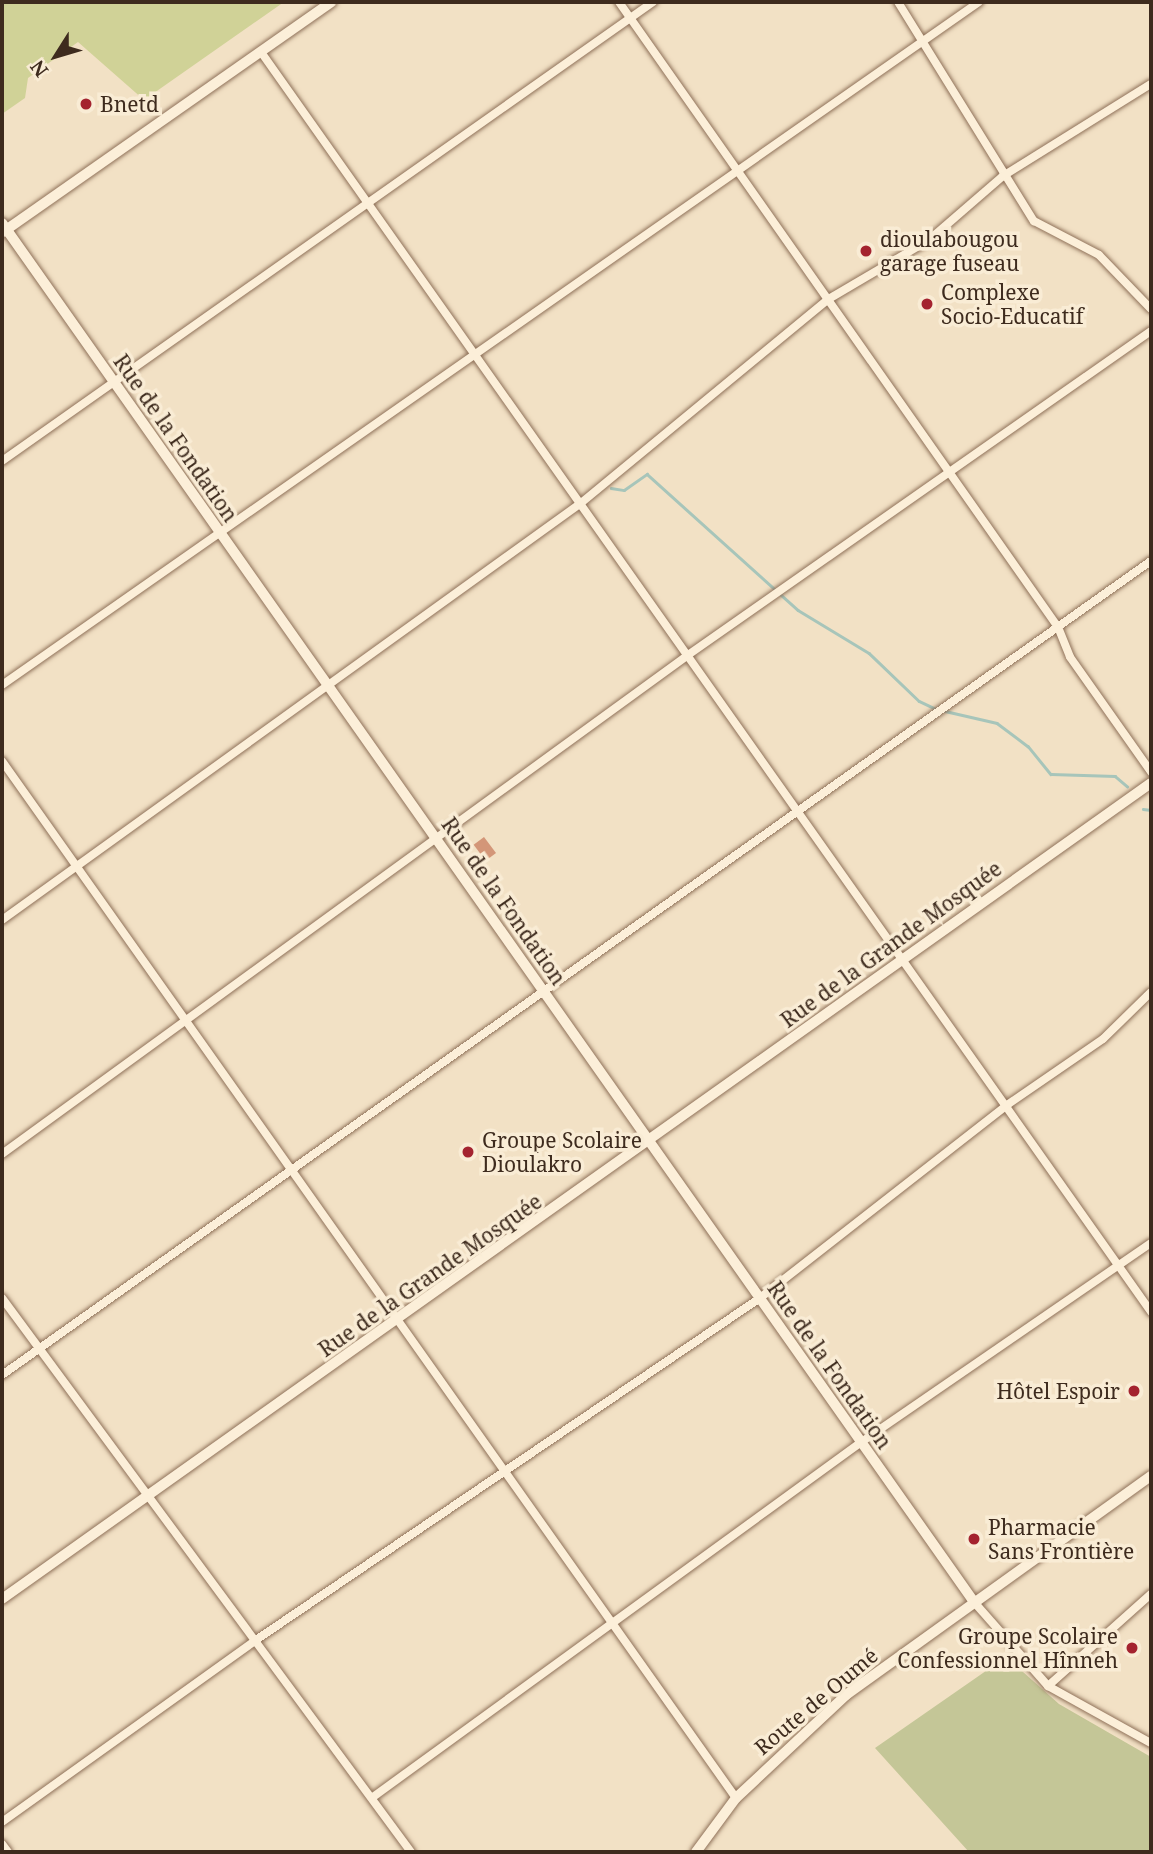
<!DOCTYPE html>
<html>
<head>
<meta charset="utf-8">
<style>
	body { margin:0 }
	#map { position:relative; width:1153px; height:1854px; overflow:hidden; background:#f2e1c5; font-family:"Noto Serif",serif }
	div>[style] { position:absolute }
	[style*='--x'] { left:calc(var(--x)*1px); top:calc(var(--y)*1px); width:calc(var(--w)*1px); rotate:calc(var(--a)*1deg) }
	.green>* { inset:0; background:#d0d297 }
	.cemetery>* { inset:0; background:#c4c697 }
	.stream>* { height:2.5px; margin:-1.25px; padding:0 1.25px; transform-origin:1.25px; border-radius:1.25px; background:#a7c5ba }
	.building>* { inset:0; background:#d39678; transform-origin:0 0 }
	.roads { filter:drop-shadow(0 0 2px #8f7159) drop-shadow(0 0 2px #8f7159) }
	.minor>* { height:8px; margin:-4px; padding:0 4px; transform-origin:4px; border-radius:4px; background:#fcefd9 }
	.tertiary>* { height:10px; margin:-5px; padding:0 5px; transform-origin:5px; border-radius:5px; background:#fcefd9 }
	.secondary>* { height:10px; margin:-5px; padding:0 5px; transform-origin:5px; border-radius:5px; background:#fcefd9 }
	.dots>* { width:19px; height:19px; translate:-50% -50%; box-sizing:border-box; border:4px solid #f9ecd5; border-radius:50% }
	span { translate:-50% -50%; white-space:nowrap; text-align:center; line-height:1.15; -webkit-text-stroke:7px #f9ecd5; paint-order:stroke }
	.poi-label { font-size:21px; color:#3e2b1e }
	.left { translate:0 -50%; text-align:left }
	.right { translate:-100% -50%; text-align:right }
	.street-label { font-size:21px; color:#3e2b1e }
	.frame { position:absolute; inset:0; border:4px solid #3e2b1e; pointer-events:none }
	.north { position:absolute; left:21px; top:21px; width:70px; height:70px; -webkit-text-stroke:5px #f9ecd5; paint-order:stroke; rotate:233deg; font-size:19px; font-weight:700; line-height:28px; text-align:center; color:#3e2b1e }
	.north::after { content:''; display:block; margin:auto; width:24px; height:32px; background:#3e2b1e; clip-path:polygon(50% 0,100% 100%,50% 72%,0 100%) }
</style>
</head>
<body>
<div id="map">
	<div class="green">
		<i style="clip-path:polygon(2px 2px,284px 2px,144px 100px,78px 42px,28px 78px,25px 98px,2px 114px)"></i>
	</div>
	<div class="cemetery">
		<i style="clip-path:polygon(1006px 1657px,1059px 1704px,1151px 1757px,1151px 1852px,969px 1852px,875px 1748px)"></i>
	</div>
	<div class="stream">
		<i style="--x:611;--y:488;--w:13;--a:9"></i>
		<i style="--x:624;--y:490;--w:28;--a:-35"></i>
		<i style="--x:647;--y:474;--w:203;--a:42"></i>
		<i style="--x:798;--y:610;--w:83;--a:31.2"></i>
		<i style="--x:869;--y:653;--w:69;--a:43.8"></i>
		<i style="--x:919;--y:701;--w:21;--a:25"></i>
		<i style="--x:945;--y:711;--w:53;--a:13"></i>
		<i style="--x:997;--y:723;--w:39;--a:37"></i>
		<i style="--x:1028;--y:746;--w:36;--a:51"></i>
		<i style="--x:1051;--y:774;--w:64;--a:1.8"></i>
		<i style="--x:1115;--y:776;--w:16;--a:40"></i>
		<i style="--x:1143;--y:809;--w:8;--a:7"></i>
	</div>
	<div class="building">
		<i style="left:484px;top:837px;width:20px;height:13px;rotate:53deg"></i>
	</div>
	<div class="roads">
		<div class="minor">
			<i style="--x:619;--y:2;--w:764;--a:54.92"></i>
			<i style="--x:1058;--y:627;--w:32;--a:68"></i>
			<i style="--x:1070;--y:657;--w:141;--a:54.8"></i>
			<i style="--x:898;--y:2;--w:258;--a:58.2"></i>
			<i style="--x:1034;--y:221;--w:73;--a:27.6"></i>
			<i style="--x:1099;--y:255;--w:75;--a:46.1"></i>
			<i style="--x:261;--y:52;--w:1543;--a:54.76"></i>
			<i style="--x:2;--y:461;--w:797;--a:-35.19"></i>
			<i style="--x:2;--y:685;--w:1192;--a:-34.96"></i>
			<i style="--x:2;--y:761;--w:1270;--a:54.71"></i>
			<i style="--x:2;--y:920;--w:714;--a:-35.76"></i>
			<i style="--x:581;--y:503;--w:319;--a:-39.5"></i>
			<i style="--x:827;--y:300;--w:118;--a:-30.5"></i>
			<i style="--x:929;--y:240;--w:98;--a:-40.9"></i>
			<i style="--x:1003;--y:176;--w:174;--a:-31.9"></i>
			<i style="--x:2;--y:1154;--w:848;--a:-36.03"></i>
			<i style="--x:688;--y:655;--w:565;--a:-34.98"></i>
			<i style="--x:2;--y:1298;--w:689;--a:53.56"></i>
			<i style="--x:2;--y:1375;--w:1408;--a:-35.32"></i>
			<i style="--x:974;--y:1602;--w:112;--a:48.6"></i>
			<i style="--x:1048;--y:1686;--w:118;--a:29"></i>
			<i style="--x:1048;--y:1686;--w:138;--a:-41.8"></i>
			<i style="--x:373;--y:1797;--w:602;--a:-36.01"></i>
			<i style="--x:860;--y:1443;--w:353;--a:-34.5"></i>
			<i style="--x:2;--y:1822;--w:312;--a:-35.6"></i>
			<i style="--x:256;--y:1640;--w:609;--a:-34.16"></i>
			<i style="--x:760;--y:1298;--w:313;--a:-38"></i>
			<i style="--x:1007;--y:1105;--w:116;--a:-34.5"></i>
			<i style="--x:1103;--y:1039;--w:67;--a:-44.4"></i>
			<i style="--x:2;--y:1844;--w:10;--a:53"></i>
		</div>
		<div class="tertiary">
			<i style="--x:2;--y:223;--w:1687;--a:54.82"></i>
			<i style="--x:3;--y:232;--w:401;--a:-35"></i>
			<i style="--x:2;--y:1599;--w:1409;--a:-35.38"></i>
		</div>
		<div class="secondary">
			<i style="--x:696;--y:1852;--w:67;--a:-53.5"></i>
			<i style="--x:736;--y:1798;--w:151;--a:-43.1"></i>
			<i style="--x:846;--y:1695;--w:375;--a:-35.7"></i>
		</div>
	</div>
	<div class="dots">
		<i style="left:86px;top:104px;background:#a4232f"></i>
		<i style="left:866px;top:251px;background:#a4232f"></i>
		<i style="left:927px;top:304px;background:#a4232f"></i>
		<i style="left:468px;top:1152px;background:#a4232f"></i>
		<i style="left:1134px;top:1391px;background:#a4232f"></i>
		<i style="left:974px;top:1539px;background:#a4232f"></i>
		<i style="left:1132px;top:1648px;background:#a4232f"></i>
	</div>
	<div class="poi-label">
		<span class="left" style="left:100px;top:104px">Bnetd</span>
		<span class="left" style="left:880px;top:251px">dioulabougou<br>garage fuseau</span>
		<span class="left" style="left:941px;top:304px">Complexe<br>Socio-Educatif</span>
		<span class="left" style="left:482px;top:1152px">Groupe Scolaire<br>Dioulakro</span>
		<span class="right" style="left:1120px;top:1391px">Hôtel Espoir</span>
		<span class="left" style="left:988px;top:1539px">Pharmacie<br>Sans Frontière</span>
		<span class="right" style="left:1118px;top:1648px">Groupe Scolaire<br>Confessionnel Hînneh</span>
	</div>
	<div class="street-label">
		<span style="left:176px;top:438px;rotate:55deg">Rue de la Fondation</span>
		<span style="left:504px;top:901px;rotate:55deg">Rue de la Fondation</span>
		<span style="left:891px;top:944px;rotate:-36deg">Rue de la Grande Mosquée</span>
		<span style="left:430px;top:1275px;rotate:-35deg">Rue de la Grande Mosquée</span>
		<span style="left:830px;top:1365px;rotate:55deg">Rue de la Fondation</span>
		<span style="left:816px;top:1701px;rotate:-40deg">Route de Oumé</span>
	</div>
	<div class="frame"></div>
	<div class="north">N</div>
</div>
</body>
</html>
